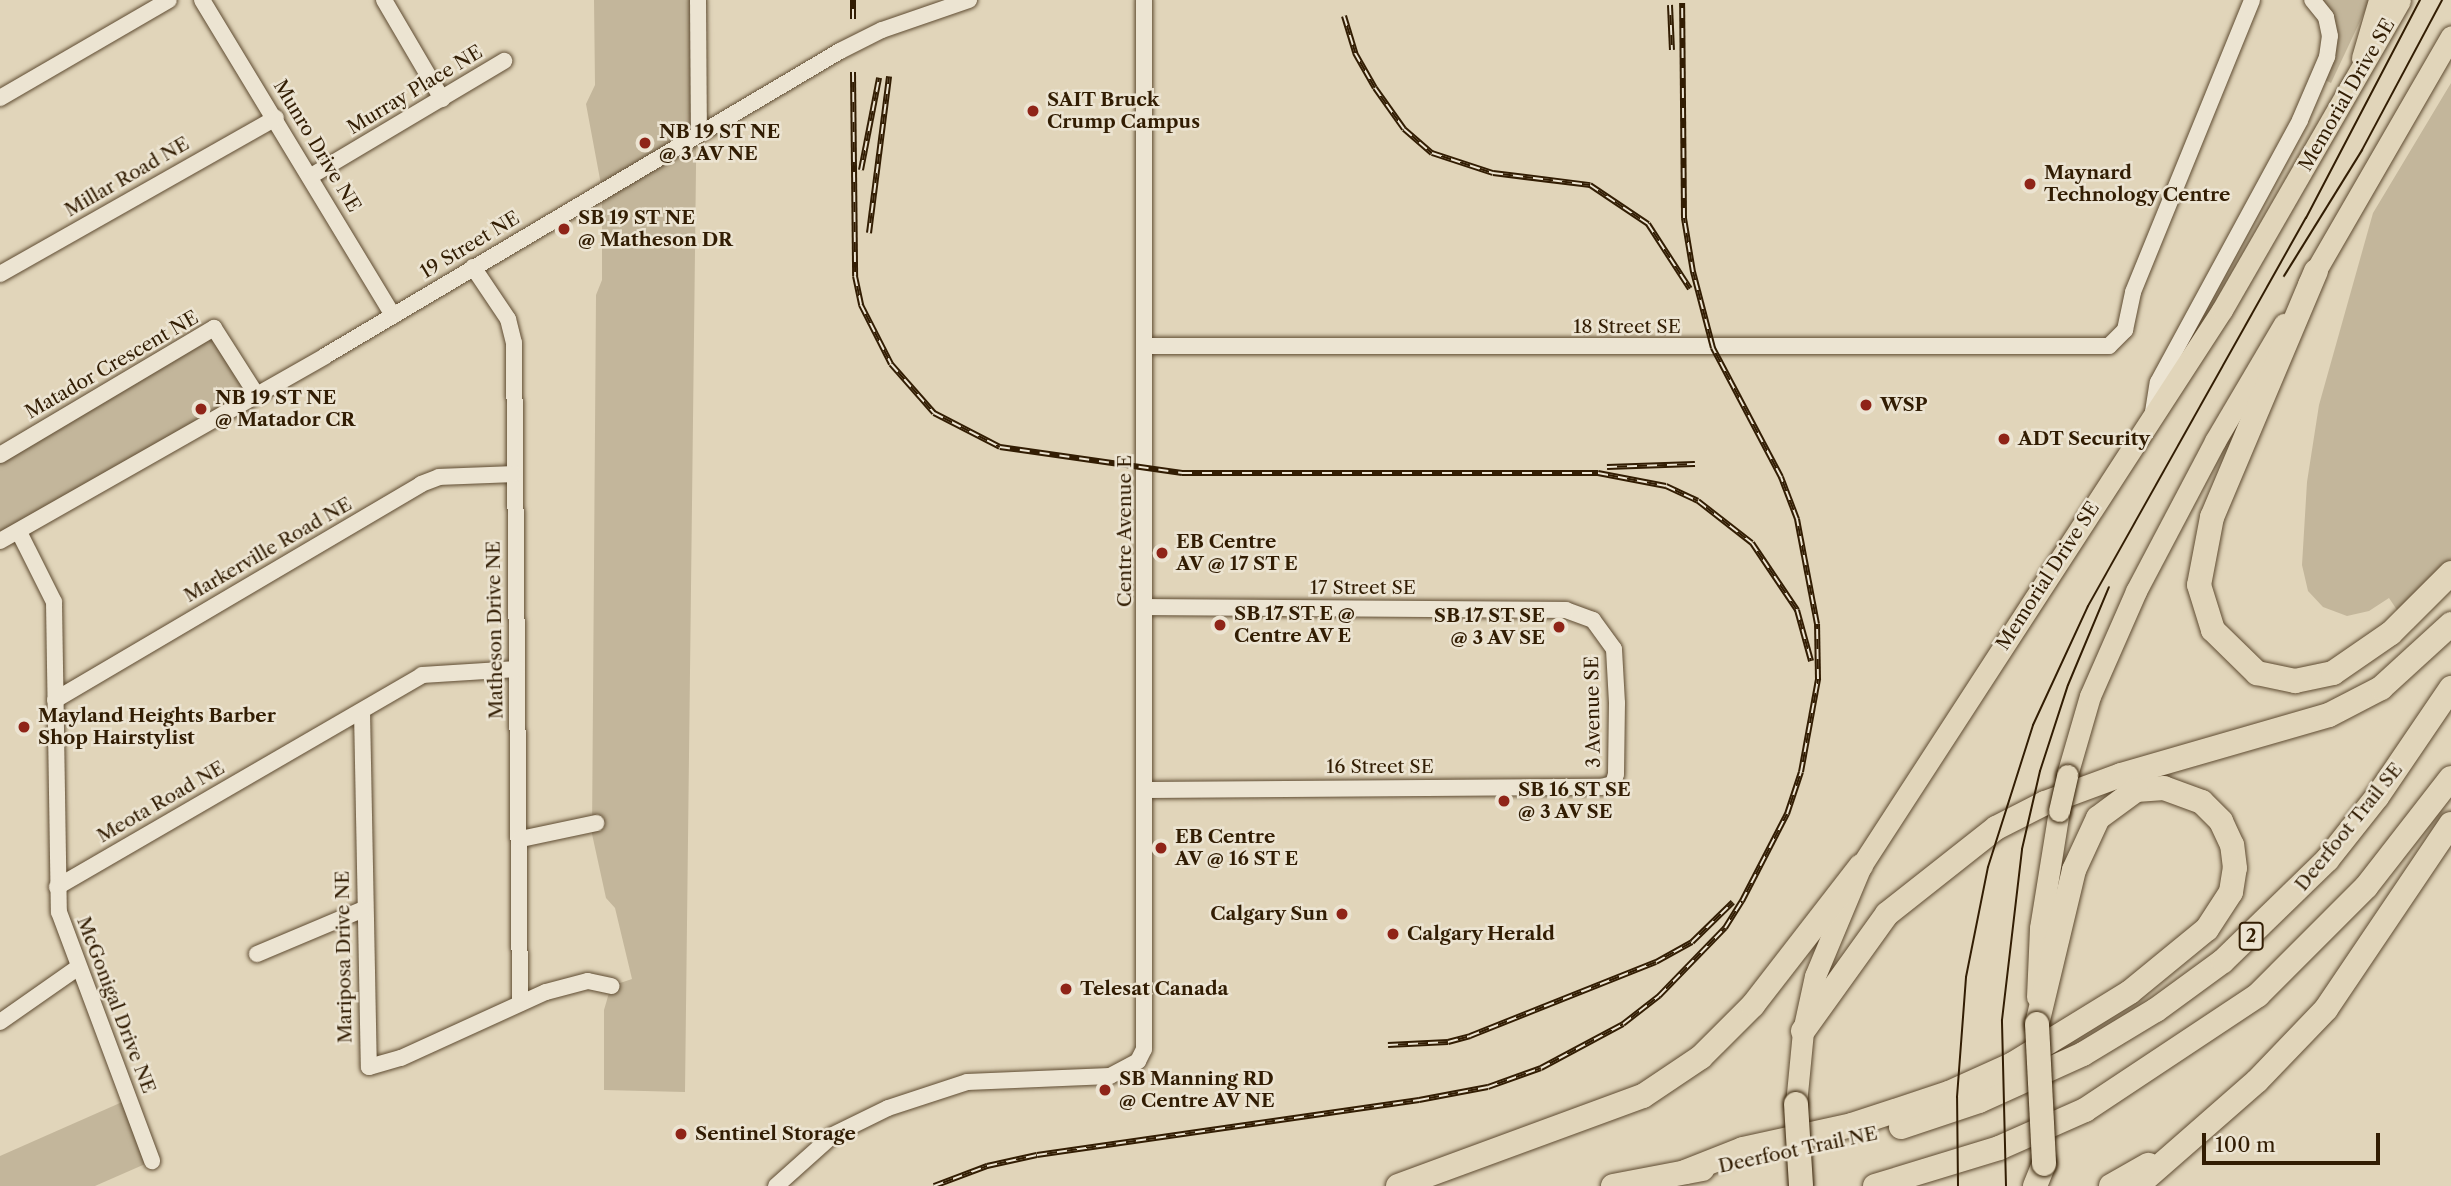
<!DOCTYPE html>
<html>
<head>
<meta charset="utf-8">
<style>
	body { margin:0 }
	#map { position:relative; width:2451px; height:1186px; overflow:hidden; background:#e1d5ba; font-family:"Libre Caslon Text",serif }
	div>[style] { position:absolute }
	[style*='--x'] { left:calc(var(--x)*1px); top:calc(var(--y)*1px); width:calc(var(--w)*1px); rotate:calc(var(--a)*1deg) }
	.green>* { inset:0; background:#c3b69b }
	.roads { filter:drop-shadow(0 0 2px #5e4b31) drop-shadow(0 0 2px #5e4b31) }
	.minor>* { height:16px; margin:-8px; padding:0 8px; transform-origin:8px; border-radius:8px; background:#ece4d2 }
	.major>* { height:21px; margin:-10.5px; padding:0 10.5px; transform-origin:10.5px; border-radius:10.5px; background:#e1d5ba }
	.highway>* { height:24px; margin:-12px; padding:0 12px; transform-origin:12px; border-radius:12px; background:#e1d5ba }
	.tram>* { height:2px; margin:-1px; padding:0 1px; transform-origin:1px; border-radius:1px; background:#321d03 }
	.rail>* { height:6px; margin-top:-3px; transform-origin:0; background:repeating-linear-gradient(90deg,#ece4d2 0 10px,#321d03 0 20px); box-sizing:border-box; border-block:2px solid #321d03 }
	.bridges { filter:drop-shadow(0 0 2px #321d03) drop-shadow(0 0 2px #321d03) }
	.major-bridge>* { height:21px; margin:-10.5px; padding:0 10.5px; transform-origin:10.5px; border-radius:10.5px; background:#e1d5ba }
	.highway-bridge>* { height:24px; margin:-12px; padding:0 12px; transform-origin:12px; border-radius:12px; background:#e1d5ba }
	.dots>* { width:19px; height:19px; translate:-50% -50%; box-sizing:border-box; border:4px solid #ece4d2; border-radius:50% }
	span { translate:-50% -50%; white-space:nowrap; text-align:center; line-height:1.15; -webkit-text-stroke:5px #ece4d2; paint-order:stroke }
	.shield-label span { padding:2px 5px; background:#ece4d2; border:2px solid; border-radius:5px; -webkit-text-stroke-width:0 }
	.shield-label { font-size:18px; color:#321d03; font-weight:700 }
	.street-label { font-size:19px; color:#321d03 }
	.poi-label { font-size:19px; color:#321d03; font-weight:700 }
	.left { translate:0 -50%; text-align:left }
	.right { translate:-100% -50%; text-align:right }
	.scale { position:absolute; left:2202px; top:1133px; width:178px; height:32px; box-sizing:border-box; border:4px solid #321d03; border-top:0; padding-left:9px; font-size:21px; line-height:24px; white-space:nowrap; color:#321d03; -webkit-text-stroke:5px #ece4d2; paint-order:stroke }
</style>
</head>
<body>
<div id="map">
	<div class="green">
		<i style="clip-path:polygon(594px 0,698px 0,685px 1092px,604px 1090px,604px 1010px,611px 986px,632px 979px,615px 908px,606px 898px,592px 834px,596px 295px,602px 280px,602px 190px,586px 104px,595px 85px)"></i>
		<i style="clip-path:polygon(2322px 0,2370px 0,2331px 83px,2325px 80px)"></i>
		<i style="clip-path:polygon(2451px 83px,2451px 559px,2399px 613px,2389px 598px,2369px 611px,2347px 616px,2323px 607px,2308px 591px,2302px 565px,2307px 482px,2319px 405px,2373px 213px)"></i>
		<i style="clip-path:polygon(214px 328px,256px 394px,0 541px,0 455px)"></i>
		<i style="clip-path:polygon(129px 1099px,152px 1161px,95px 1186px,0 1186px,0 1156px)"></i>
	</div>
	<div class="roads">
		<div class="minor">
			<i style="--x:202;--y:0;--w:369;--a:58.8"></i>
			<i style="--x:384;--y:0;--w:115;--a:59.6"></i>
			<i style="--x:698;--y:0;--w:134;--a:89.6"></i>
			<i style="--x:0;--y:98;--w:195;--a:-30.1"></i>
			<i style="--x:311;--y:176;--w:225;--a:-30.8"></i>
			<i style="--x:473;--y:267;--w:63;--a:56.1"></i>
			<i style="--x:508;--y:319;--w:25;--a:76"></i>
			<i style="--x:514;--y:343;--w:660;--a:89.48"></i>
			<i style="--x:0;--y:274;--w:317;--a:-29.5"></i>
			<i style="--x:1145;--y:346;--w:964;--a:0"></i>
			<i style="--x:2109;--y:346;--w:23;--a:-45"></i>
			<i style="--x:2125;--y:330;--w:39;--a:-78"></i>
			<i style="--x:2133;--y:292;--w:315;--a:-67.8"></i>
			<i style="--x:2153;--y:412;--w:30;--a:-81"></i>
			<i style="--x:2158;--y:382;--w:298;--a:-61.5"></i>
			<i style="--x:2300;--y:120;--w:69;--a:-66.8"></i>
			<i style="--x:2327;--y:57;--w:21;--a:-82"></i>
			<i style="--x:2330;--y:36;--w:19;--a:-102"></i>
			<i style="--x:2326;--y:17;--w:22;--a:-129"></i>
			<i style="--x:0;--y:455;--w:249;--a:-30.7"></i>
			<i style="--x:214;--y:328;--w:78;--a:57.5"></i>
			<i style="--x:19;--y:532;--w:78;--a:63.4"></i>
			<i style="--x:54;--y:602;--w:310;--a:89.1"></i>
			<i style="--x:59;--y:912;--w:266;--a:69.5"></i>
			<i style="--x:0;--y:541;--w:374;--a:-29.6"></i>
			<i style="--x:325;--y:356;--w:599;--a:-30.64"></i>
			<i style="--x:840;--y:51;--w:47;--a:-26.6"></i>
			<i style="--x:882;--y:30;--w:92;--a:-19"></i>
			<i style="--x:55;--y:700;--w:425;--a:-30.5"></i>
			<i style="--x:421;--y:484;--w:19;--a:-21"></i>
			<i style="--x:439;--y:477;--w:75;--a:-2.3"></i>
			<i style="--x:362;--y:711;--w:356;--a:88.9"></i>
			<i style="--x:369;--y:1067;--w:33;--a:-16"></i>
			<i style="--x:401;--y:1058;--w:159;--a:-24.5"></i>
			<i style="--x:546;--y:992;--w:43;--a:-14.7"></i>
			<i style="--x:588;--y:981;--w:24;--a:12"></i>
			<i style="--x:1147;--y:790;--w:454;--a:-0.4"></i>
			<i style="--x:1601;--y:787;--w:12;--a:-14"></i>
			<i style="--x:1613;--y:784;--w:10;--a:-73"></i>
			<i style="--x:1616;--y:774;--w:71;--a:-89.2"></i>
			<i style="--x:1617;--y:703;--w:54;--a:-93.2"></i>
			<i style="--x:1614;--y:649;--w:36;--a:-126"></i>
			<i style="--x:1593;--y:620;--w:29;--a:-160"></i>
			<i style="--x:1566;--y:610;--w:419;--a:-179.6"></i>
			<i style="--x:521;--y:839;--w:77;--a:-12"></i>
			<i style="--x:57;--y:887;--w:422;--a:-30.1"></i>
			<i style="--x:422;--y:675;--w:95;--a:-3.6"></i>
			<i style="--x:257;--y:954;--w:116;--a:-22.8"></i>
			<i style="--x:0;--y:1022;--w:94;--a:-35"></i>
			<i style="--x:776;--y:1186;--w:76;--a:-41.8"></i>
			<i style="--x:833;--y:1135;--w:61;--a:-26.1"></i>
			<i style="--x:888;--y:1108;--w:83;--a:-18.2"></i>
			<i style="--x:967;--y:1082;--w:143;--a:-2.4"></i>
			<i style="--x:1110;--y:1076;--w:32;--a:-28"></i>
			<i style="--x:1138;--y:1061;--w:13;--a:-63"></i>
			<i style="--x:1144;--y:1049;--w:1049;--a:-90"></i>
		</div>
		<div class="major">
			<i style="--x:2362;--y:58;--w:60;--a:-73.7"></i>
			<i style="--x:2308;--y:284;--w:286;--a:-60"></i>
			<i style="--x:2067;--y:775;--w:82;--a:-73.8"></i>
			<i style="--x:2090;--y:696;--w:115;--a:-66.3"></i>
			<i style="--x:2136;--y:591;--w:170;--a:-62.2"></i>
			<i style="--x:2215;--y:441;--w:136;--a:-59.5"></i>
			<i style="--x:2037;--y:997;--w:69;--a:-87.5"></i>
			<i style="--x:2040;--y:928;--w:119;--a:-80.8"></i>
			<i style="--x:1796;--y:1104;--w:73;--a:-84.5"></i>
			<i style="--x:1803;--y:1031;--w:56;--a:-77.7"></i>
			<i style="--x:1815;--y:976;--w:119;--a:-67.3"></i>
			<i style="--x:1861;--y:866;--w:663;--a:-57.01"></i>
			<i style="--x:2222;--y:310;--w:357;--a:-60.1"></i>
		</div>
		<div class="highway">
			<i style="--x:2316;--y:271;--w:267;--a:112.9"></i>
			<i style="--x:2212;--y:517;--w:69;--a:100.8"></i>
			<i style="--x:2199;--y:585;--w:47;--a:72.7"></i>
			<i style="--x:2213;--y:630;--w:62;--a:44.3"></i>
			<i style="--x:2257;--y:673;--w:39;--a:12"></i>
			<i style="--x:2295;--y:681;--w:39;--a:-12"></i>
			<i style="--x:2333;--y:673;--w:70;--a:-34.6"></i>
			<i style="--x:2391;--y:633;--w:85;--a:-45"></i>
			<i style="--x:1803;--y:1031;--w:144;--a:-54.3"></i>
			<i style="--x:1887;--y:914;--w:139;--a:-38.3"></i>
			<i style="--x:1996;--y:828;--w:55;--a:-27"></i>
			<i style="--x:2045;--y:803;--w:81;--a:-20.2"></i>
			<i style="--x:2121;--y:775;--w:216;--a:-16.1"></i>
			<i style="--x:2329;--y:715;--w:59;--a:-27.4"></i>
			<i style="--x:2381;--y:688;--w:95;--a:-42.4"></i>
			<i style="--x:1901;--y:1127;--w:82;--a:-18.4"></i>
			<i style="--x:1979;--y:1101;--w:114;--a:-24.3"></i>
			<i style="--x:2083;--y:1054;--w:85;--a:-31.1"></i>
			<i style="--x:2156;--y:1010;--w:83;--a:-36.2"></i>
			<i style="--x:2223;--y:961;--w:145;--a:-44.2"></i>
			<i style="--x:2327;--y:860;--w:80;--a:-51.6"></i>
			<i style="--x:2377;--y:797;--w:132;--a:-55.8"></i>
			<i style="--x:1685;--y:1172;--w:62;--a:-21.6"></i>
			<i style="--x:1743;--y:1149;--w:112;--a:-12.4"></i>
			<i style="--x:1852;--y:1125;--w:102;--a:-18.3"></i>
			<i style="--x:1949;--y:1093;--w:70;--a:-24.4"></i>
			<i style="--x:2013;--y:1064;--w:137;--a:-31.6"></i>
			<i style="--x:2130;--y:992;--w:99;--a:-39.3"></i>
			<i style="--x:2207;--y:929;--w:44;--a:-57"></i>
			<i style="--x:2231;--y:892;--w:24;--a:-81"></i>
			<i style="--x:2235;--y:868;--w:23;--a:-97"></i>
			<i style="--x:2232;--y:845;--w:26;--a:-115"></i>
			<i style="--x:2221;--y:821;--w:27;--a:-135"></i>
			<i style="--x:2202;--y:802;--w:40;--a:-159.8"></i>
			<i style="--x:2164;--y:788;--w:28;--a:176"></i>
			<i style="--x:2136;--y:790;--w:47;--a:143.6"></i>
			<i style="--x:2098;--y:818;--w:57;--a:114.8"></i>
			<i style="--x:2074;--y:870;--w:158;--a:103.5"></i>
			<i style="--x:1398;--y:1186;--w:261;--a:-20.2"></i>
			<i style="--x:1643;--y:1096;--w:70;--a:-33.9"></i>
			<i style="--x:1701;--y:1057;--w:74;--a:-45"></i>
			<i style="--x:1753;--y:1005;--w:176;--a:-52.2"></i>
			<i style="--x:1613;--y:1186;--w:91;--a:-10.8"></i>
			<i style="--x:1875;--y:1186;--w:130;--a:-17"></i>
			<i style="--x:1999;--y:1148;--w:94;--a:-23.8"></i>
			<i style="--x:2085;--y:1110;--w:208;--a:-33.6"></i>
			<i style="--x:2258;--y:995;--w:153;--a:-45"></i>
			<i style="--x:2366;--y:887;--w:138;--a:-52.1"></i>
			<i style="--x:2035;--y:1186;--w:24;--a:-68"></i>
			<i style="--x:2111;--y:1186;--w:43;--a:-29.6"></i>
			<i style="--x:2137;--y:1186;--w:159;--a:-41.2"></i>
			<i style="--x:2257;--y:1081;--w:100;--a:-46.2"></i>
			<i style="--x:2326;--y:1009;--w:223;--a:-56"></i>
		</div>
	</div>
	<div class="tram">
		<i style="--x:2284;--y:276;--w:148;--a:-58.2"></i>
		<i style="--x:2362;--y:150;--w:170;--a:-61.9"></i>
		<i style="--x:1958;--y:1186;--w:89;--a:-90.6"></i>
		<i style="--x:1957;--y:1097;--w:120;--a:-85.7"></i>
		<i style="--x:1966;--y:977;--w:112;--a:-78.7"></i>
		<i style="--x:1988;--y:867;--w:149;--a:-72.4"></i>
		<i style="--x:2033;--y:725;--w:131;--a:-65.2"></i>
		<i style="--x:2088;--y:606;--w:445;--a:-60.7"></i>
		<i style="--x:2306;--y:218;--w:246;--a:-62.4"></i>
		<i style="--x:2006;--y:1186;--w:166;--a:-91.4"></i>
		<i style="--x:2002;--y:1020;--w:172;--a:-83.3"></i>
		<i style="--x:2022;--y:849;--w:80;--a:-77"></i>
		<i style="--x:2040;--y:771;--w:90;--a:-72"></i>
		<i style="--x:2068;--y:685;--w:106;--a:-67.3"></i>
	</div>
	<div class="rail">
		<i style="--x:1670;--y:5;--w:45;--a:87.5"></i>
		<i style="--x:1344;--y:16;--w:39;--a:73"></i>
		<i style="--x:1355;--y:53;--w:40;--a:60.3"></i>
		<i style="--x:1375;--y:88;--w:50;--a:54.7"></i>
		<i style="--x:1404;--y:129;--w:37;--a:41"></i>
		<i style="--x:1432;--y:153;--w:64;--a:18.2"></i>
		<i style="--x:1493;--y:173;--w:98;--a:7.1"></i>
		<i style="--x:1590;--y:185;--w:70;--a:33.9"></i>
		<i style="--x:1648;--y:224;--w:77;--a:57.1"></i>
		<i style="--x:853;--y:19;--w:19;--a:-90"></i>
		<i style="--x:853;--y:72;--w:204;--a:89.4"></i>
		<i style="--x:855;--y:276;--w:30;--a:78"></i>
		<i style="--x:861;--y:305;--w:66;--a:63"></i>
		<i style="--x:891;--y:364;--w:65;--a:48.7"></i>
		<i style="--x:934;--y:413;--w:74;--a:27.3"></i>
		<i style="--x:1000;--y:447;--w:184;--a:8.1"></i>
		<i style="--x:1182;--y:473;--w:416;--a:0"></i>
		<i style="--x:1598;--y:473;--w:69;--a:10.8"></i>
		<i style="--x:1666;--y:486;--w:35;--a:25"></i>
		<i style="--x:1698;--y:501;--w:68;--a:37.9"></i>
		<i style="--x:1752;--y:543;--w:81;--a:56.1"></i>
		<i style="--x:1797;--y:610;--w:53;--a:74.6"></i>
		<i style="--x:861;--y:170;--w:94;--a:-78.9"></i>
		<i style="--x:869;--y:233;--w:158;--a:-82.7"></i>
		<i style="--x:1607;--y:467;--w:88;--a:-2"></i>
		<i style="--x:1388;--y:1045;--w:60;--a:-2.9"></i>
		<i style="--x:1448;--y:1042;--w:23;--a:-15"></i>
		<i style="--x:1470;--y:1036;--w:200;--a:-21.7"></i>
		<i style="--x:1656;--y:962;--w:41;--a:-29.1"></i>
		<i style="--x:1692;--y:942;--w:57;--a:-44.3"></i>
		<i style="--x:934;--y:1186;--w:57;--a:-20.7"></i>
		<i style="--x:987;--y:1166;--w:51;--a:-12.4"></i>
		<i style="--x:1037;--y:1155;--w:386;--a:-8.2"></i>
		<i style="--x:1419;--y:1100;--w:70;--a:-10.7"></i>
		<i style="--x:1488;--y:1087;--w:56;--a:-19.7"></i>
		<i style="--x:1541;--y:1068;--w:93;--a:-28.2"></i>
		<i style="--x:1623;--y:1024;--w:46;--a:-37.9"></i>
		<i style="--x:1659;--y:996;--w:95;--a:-45.9"></i>
		<i style="--x:1725;--y:928;--w:32;--a:-58"></i>
		<i style="--x:1742;--y:901;--w:98;--a:-62.7"></i>
		<i style="--x:1787;--y:814;--w:44;--a:-71.6"></i>
		<i style="--x:1801;--y:772;--w:95;--a:-79.6"></i>
		<i style="--x:1818;--y:679;--w:55;--a:-91"></i>
		<i style="--x:1817;--y:624;--w:107;--a:-100.8"></i>
		<i style="--x:1797;--y:519;--w:45;--a:-110.9"></i>
		<i style="--x:1781;--y:477;--w:146;--a:-117.8"></i>
		<i style="--x:1713;--y:348;--w:79;--a:-104.7"></i>
		<i style="--x:1693;--y:272;--w:55;--a:-99.5"></i>
		<i style="--x:1684;--y:218;--w:215;--a:-90.5"></i>
	</div>
	<div class="bridges">
		<div class="major-bridge">
			<i style="--x:2059;--y:811;--w:37;--a:-77"></i>
		</div>
		<div class="highway-bridge">
			<i style="--x:2037;--y:1024;--w:140;--a:87.1"></i>
			<i style="--x:1796;--y:1104;--w:82;--a:86.5"></i>
		</div>
	</div>
	<div class="dots">
		<i style="left:1033px;top:111px;background:#8f2418"></i>
		<i style="left:645px;top:143px;background:#8f2418"></i>
		<i style="left:2030px;top:184px;background:#8f2418"></i>
		<i style="left:564px;top:229px;background:#8f2418"></i>
		<i style="left:1866px;top:405px;background:#8f2418"></i>
		<i style="left:201px;top:409px;background:#8f2418"></i>
		<i style="left:2004px;top:439px;background:#8f2418"></i>
		<i style="left:1162px;top:553px;background:#8f2418"></i>
		<i style="left:1220px;top:625px;background:#8f2418"></i>
		<i style="left:1559px;top:627px;background:#8f2418"></i>
		<i style="left:24px;top:727px;background:#8f2418"></i>
		<i style="left:1504px;top:801px;background:#8f2418"></i>
		<i style="left:1161px;top:848px;background:#8f2418"></i>
		<i style="left:1342px;top:914px;background:#8f2418"></i>
		<i style="left:1393px;top:934px;background:#8f2418"></i>
		<i style="left:1066px;top:989px;background:#8f2418"></i>
		<i style="left:1105px;top:1090px;background:#8f2418"></i>
		<i style="left:681px;top:1134px;background:#8f2418"></i>
	</div>
	<div class="shield-label">
		<span style="left:2251px;top:936px">2</span>
	</div>
	<div class="street-label">
		<span style="left:415px;top:90px;rotate:-31deg">Murray Place NE</span>
		<span style="left:2347px;top:95px;rotate:-60deg">Memorial Drive SE</span>
		<span style="left:317px;top:146px;rotate:59deg">Munro Drive NE</span>
		<span style="left:127px;top:177px;rotate:-30deg">Millar Road NE</span>
		<span style="left:470px;top:245px;rotate:-31deg">19 Street NE</span>
		<span style="left:1627px;top:327px">18 Street SE</span>
		<span style="left:112px;top:365px;rotate:-30deg">Matador Crescent NE</span>
		<span style="left:1125px;top:531px;rotate:-90deg">Centre Avenue E</span>
		<span style="left:268px;top:550px;rotate:-30deg">Markerville Road NE</span>
		<span style="left:2048px;top:576px;rotate:-57deg">Memorial Drive SE</span>
		<span style="left:1363px;top:588px">17 Street SE</span>
		<span style="left:495px;top:630px;rotate:-91deg">Matheson Drive NE</span>
		<span style="left:1593px;top:712px;rotate:-91deg">3 Avenue SE</span>
		<span style="left:1380px;top:767px">16 Street SE</span>
		<span style="left:161px;top:802px;rotate:-30deg">Meota Road NE</span>
		<span style="left:2349px;top:827px;rotate:-51deg">Deerfoot Trail SE</span>
		<span style="left:344px;top:957px;rotate:-91deg">Mariposa Drive NE</span>
		<span style="left:116px;top:1005px;rotate:69deg">McGonigal Drive NE</span>
		<span style="left:1798px;top:1150px;rotate:-12deg">Deerfoot Trail NE</span>
	</div>
	<div class="poi-label">
		<span class="left" style="left:1047px;top:111px">SAIT Bruck<br>Crump Campus</span>
		<span class="left" style="left:659px;top:143px">NB 19 ST NE<br>@ 3 AV NE</span>
		<span class="left" style="left:2044px;top:184px">Maynard<br>Technology Centre</span>
		<span class="left" style="left:578px;top:229px">SB 19 ST NE<br>@ Matheson DR</span>
		<span class="left" style="left:215px;top:409px">NB 19 ST NE<br>@ Matador CR</span>
		<span class="left" style="left:1880px;top:405px">WSP</span>
		<span class="left" style="left:2018px;top:439px">ADT Security</span>
		<span class="left" style="left:1176px;top:553px">EB Centre<br>AV @ 17 ST E</span>
		<span class="left" style="left:1234px;top:625px">SB 17 ST E @<br>Centre AV E</span>
		<span class="right" style="left:1545px;top:627px">SB 17 ST SE<br>@ 3 AV SE</span>
		<span class="left" style="left:38px;top:727px">Mayland Heights Barber<br>Shop Hairstylist</span>
		<span class="left" style="left:1518px;top:801px">SB 16 ST SE<br>@ 3 AV SE</span>
		<span class="left" style="left:1175px;top:848px">EB Centre<br>AV @ 16 ST E</span>
		<span class="right" style="left:1328px;top:914px">Calgary Sun</span>
		<span class="left" style="left:1407px;top:934px">Calgary Herald</span>
		<span class="left" style="left:1080px;top:989px">Telesat Canada</span>
		<span class="left" style="left:1119px;top:1090px">SB Manning RD<br>@ Centre AV NE</span>
		<span class="left" style="left:695px;top:1134px">Sentinel Storage</span>
	</div>
	<div class="scale">100 m</div>
</div>
</body>
</html>
